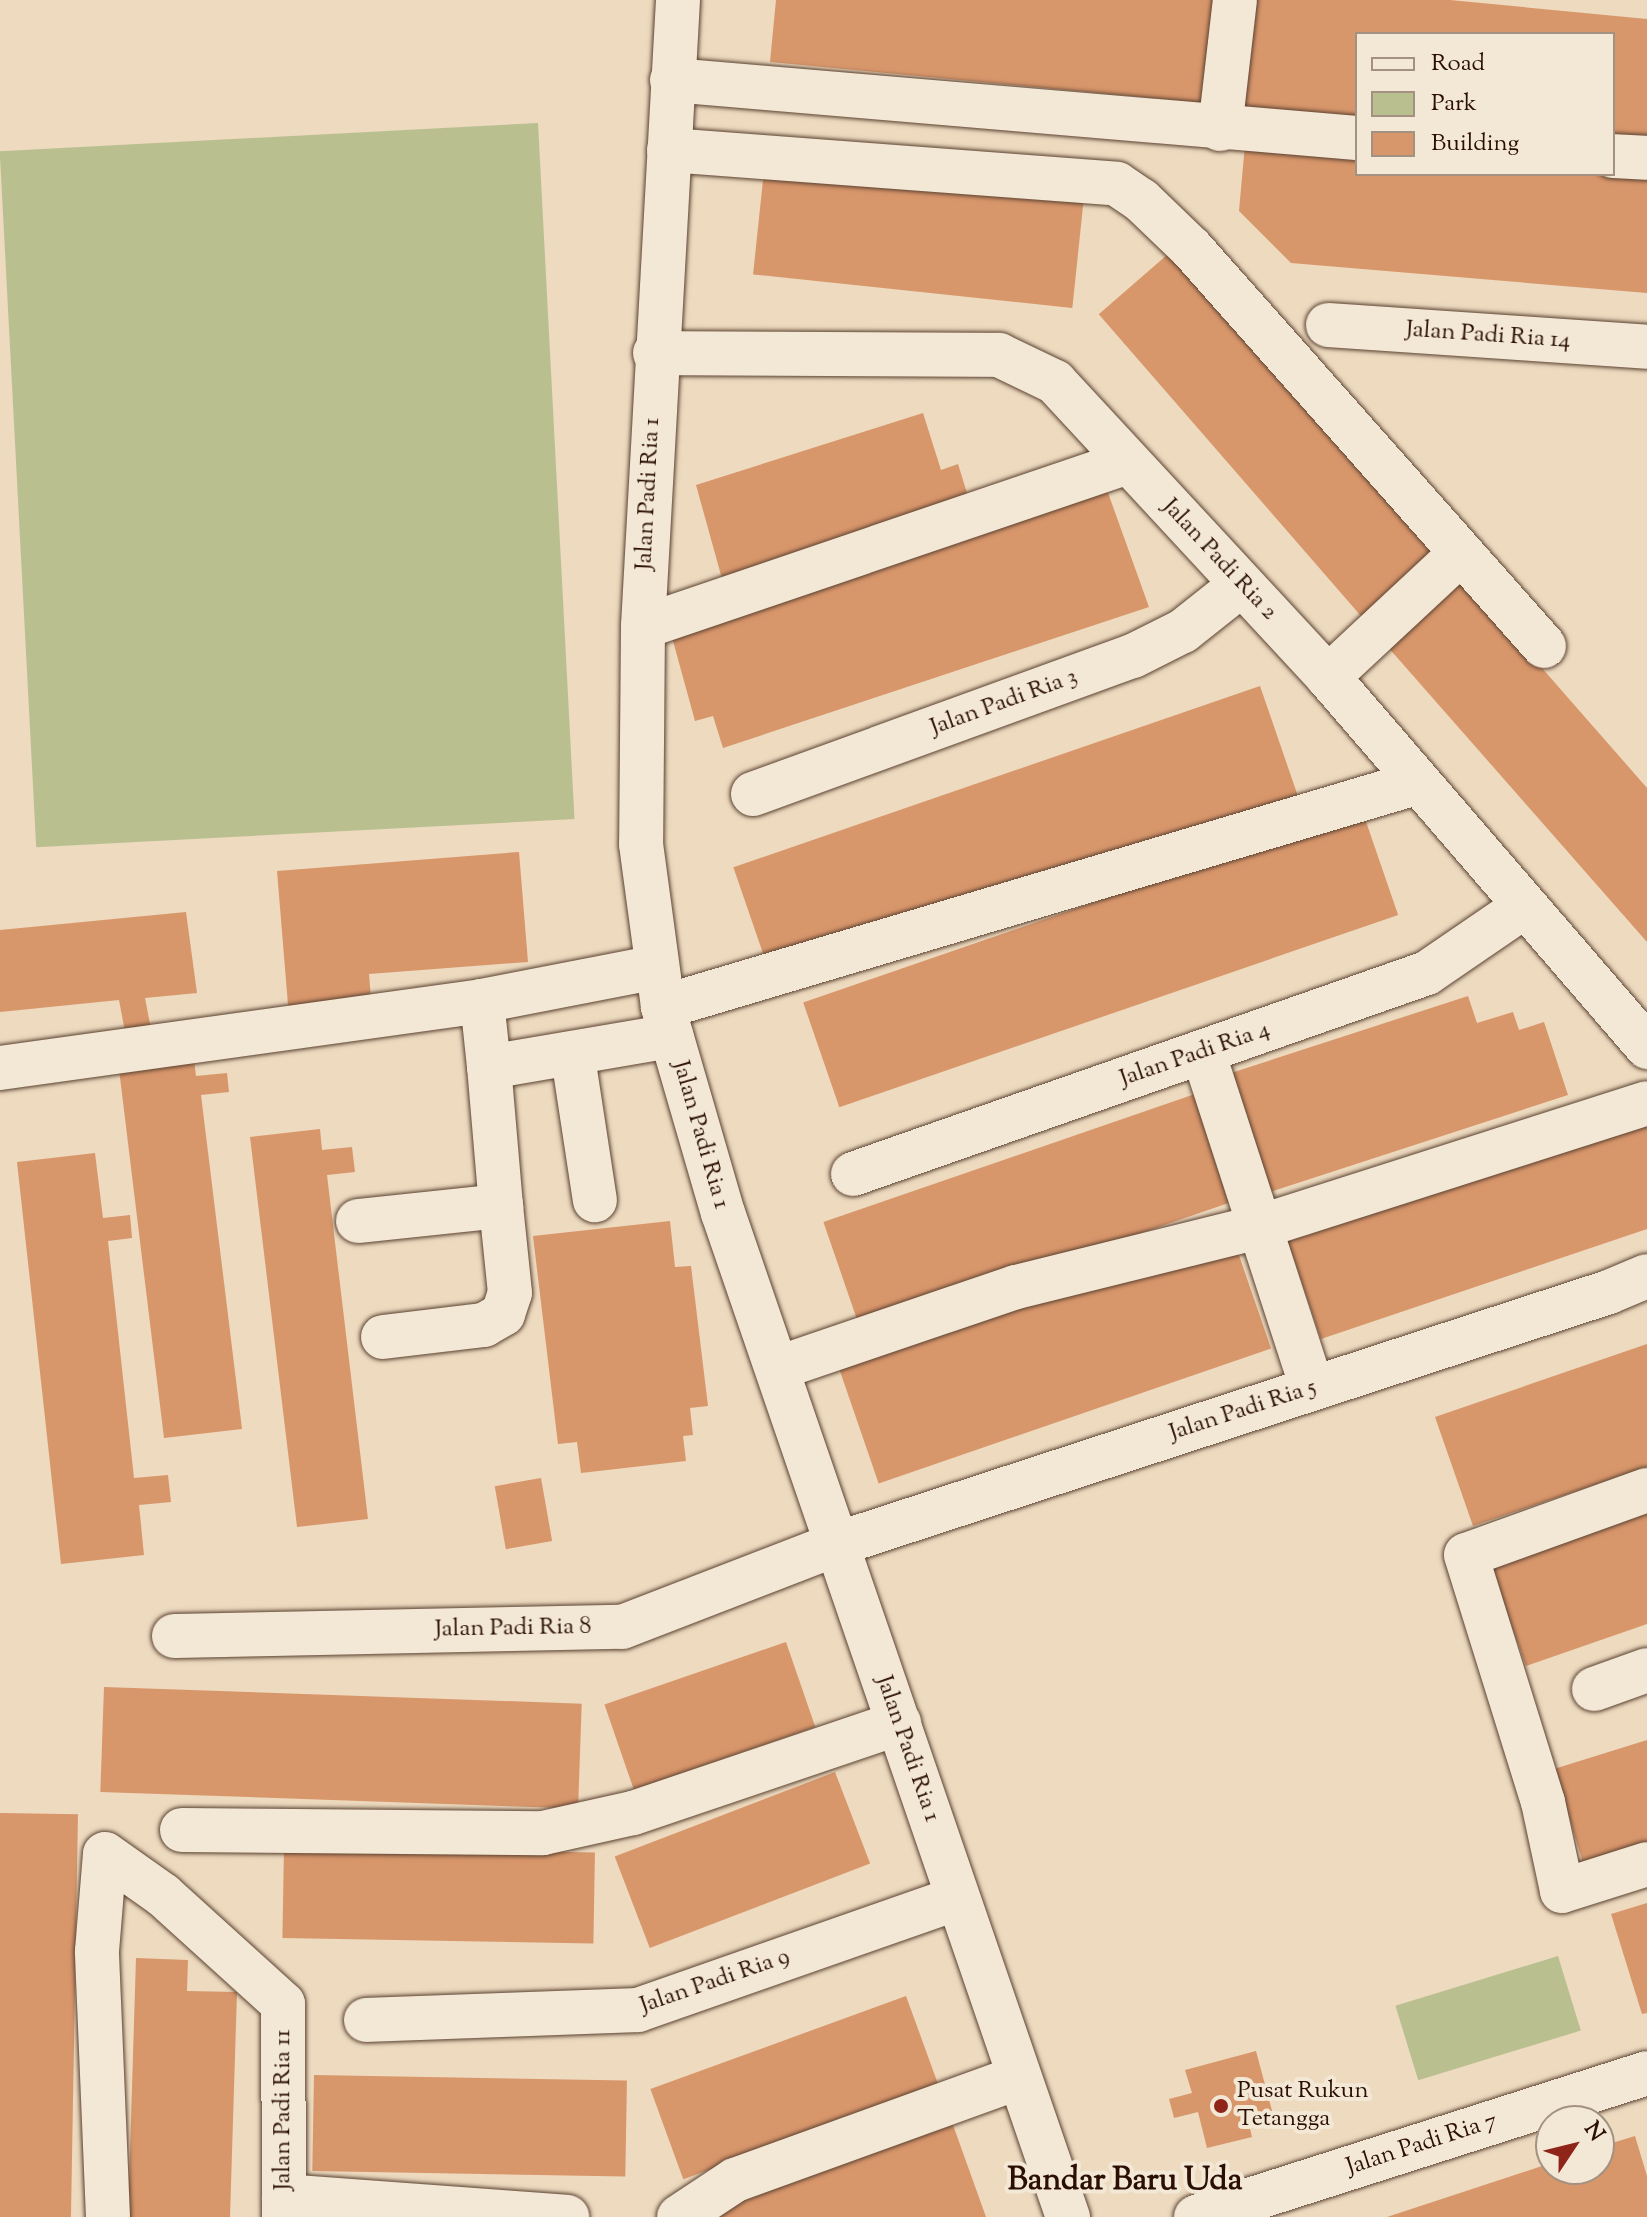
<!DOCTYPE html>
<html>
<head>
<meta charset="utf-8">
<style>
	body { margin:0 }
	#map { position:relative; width:1647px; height:2217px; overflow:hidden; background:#eddabf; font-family:"Sorts Mill Goudy",serif }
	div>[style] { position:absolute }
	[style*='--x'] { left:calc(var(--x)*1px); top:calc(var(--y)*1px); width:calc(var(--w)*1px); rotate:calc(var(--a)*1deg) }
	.green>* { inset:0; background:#babf90; transform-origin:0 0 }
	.building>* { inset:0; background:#d8966b; transform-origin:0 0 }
	.roads { filter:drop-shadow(0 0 2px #5b4231) drop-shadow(0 0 2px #5b4231) }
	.minor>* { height:44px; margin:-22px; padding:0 22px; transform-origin:22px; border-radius:22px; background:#f3e7d5 }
	.dots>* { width:22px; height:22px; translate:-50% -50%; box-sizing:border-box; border:4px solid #f3e7d5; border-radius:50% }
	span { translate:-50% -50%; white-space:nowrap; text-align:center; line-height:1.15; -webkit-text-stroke:8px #f3e7d5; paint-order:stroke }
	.street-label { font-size:24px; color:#2a0f02 }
	.poi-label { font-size:24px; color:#2a0f02 }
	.left { translate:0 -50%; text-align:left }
	.district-label { font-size:32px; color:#2a0f02; font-weight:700 }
	.legend { position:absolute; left:1355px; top:32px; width:260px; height:144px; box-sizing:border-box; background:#f3e7d5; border:2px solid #a39181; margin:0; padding:10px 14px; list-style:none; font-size:24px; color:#2a0f02 }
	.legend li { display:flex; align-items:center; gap:16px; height:40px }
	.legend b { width:40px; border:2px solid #a39181 }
	.north { position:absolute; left:1535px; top:2105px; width:80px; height:80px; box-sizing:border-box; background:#f3e7d5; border:2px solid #a39181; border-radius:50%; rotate:55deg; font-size:22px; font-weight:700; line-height:32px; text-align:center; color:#2a0f02 }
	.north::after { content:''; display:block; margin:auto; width:28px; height:36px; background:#8f2418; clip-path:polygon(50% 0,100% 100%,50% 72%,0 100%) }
</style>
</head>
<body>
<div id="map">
	<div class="green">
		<i style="left:538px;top:123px;width:697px;height:539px;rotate:87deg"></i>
		<i style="left:1558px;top:1956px;width:78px;height:170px;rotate:73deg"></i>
	</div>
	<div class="building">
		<i style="clip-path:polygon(776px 0,1213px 0,1204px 103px,770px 62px)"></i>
		<i style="clip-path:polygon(1251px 0,1450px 0,1647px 19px,1647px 146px,1613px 142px,1613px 34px,1357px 34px,1357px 118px,1242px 107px)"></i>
		<i style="clip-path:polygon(1245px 144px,1357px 154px,1357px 174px,1588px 174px,1647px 179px,1647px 293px,1291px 263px,1239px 211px)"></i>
		<i style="left:765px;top:161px;width:321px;height:114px;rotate:6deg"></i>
		<i style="left:1175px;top:248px;width:400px;height:101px;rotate:49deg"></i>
		<i style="clip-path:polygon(923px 413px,941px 470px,958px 464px,972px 509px,724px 586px,696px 485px)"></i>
		<i style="clip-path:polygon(1107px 490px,1149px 607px,723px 748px,713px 716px,695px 721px,670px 630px)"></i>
		<i style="clip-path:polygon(1464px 579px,1647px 788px,1647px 942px,1387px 646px)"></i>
		<i style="left:1260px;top:686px;width:116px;height:557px;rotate:71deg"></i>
		<i style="left:1362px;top:810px;width:111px;height:591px;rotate:71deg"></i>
		<i style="clip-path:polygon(519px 852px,528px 962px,369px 974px,372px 1010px,289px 1017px,277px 871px)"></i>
		<i style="clip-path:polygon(186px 912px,197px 993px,145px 998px,151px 1029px,125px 1032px,119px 1000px,0 1012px,0 930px)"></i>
		<i style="clip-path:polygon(1468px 996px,1477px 1023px,1513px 1012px,1519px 1030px,1544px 1022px,1568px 1095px,1264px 1194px,1225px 1075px)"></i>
		<i style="clip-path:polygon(193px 1052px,196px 1076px,227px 1073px,229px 1092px,201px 1095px,242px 1429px,164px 1438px,118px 1061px)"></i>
		<i style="left:1195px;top:1094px;width:114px;height:393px;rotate:71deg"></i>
		<i style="clip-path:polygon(1647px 1123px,1647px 1229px,1321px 1339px,1285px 1234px)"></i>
		<i style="clip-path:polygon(320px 1129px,322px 1150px,352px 1147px,355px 1172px,327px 1175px,368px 1519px,297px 1527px,250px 1137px)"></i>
		<i style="clip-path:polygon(95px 1153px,103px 1218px,130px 1215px,132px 1238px,108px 1241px,134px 1478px,168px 1475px,171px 1502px,139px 1505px,144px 1555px,61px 1564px,17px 1162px)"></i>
		<i style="clip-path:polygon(670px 1221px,675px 1267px,691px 1266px,708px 1406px,690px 1408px,693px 1435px,683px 1436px,686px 1461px,581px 1473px,577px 1442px,558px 1444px,533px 1236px)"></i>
		<i style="left:1232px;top:1235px;width:120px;height:415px;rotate:71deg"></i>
		<i style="clip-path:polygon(1647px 1344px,1647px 1467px,1473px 1526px,1435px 1417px)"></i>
		<i style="left:541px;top:1478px;width:64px;height:47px;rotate:80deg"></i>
		<i style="clip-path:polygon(1647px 1506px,1647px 1624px,1526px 1666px,1488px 1560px)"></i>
		<i style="left:786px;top:1642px;width:90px;height:192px;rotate:71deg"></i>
		<i style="left:104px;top:1687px;width:478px;height:105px;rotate:2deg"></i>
		<i style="clip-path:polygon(1647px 1740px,1647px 1851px,1585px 1869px,1554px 1769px)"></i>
		<i style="left:835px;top:1772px;width:98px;height:236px;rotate:69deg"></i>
		<i style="left:0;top:1813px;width:78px;height:404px;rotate:1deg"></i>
		<i style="left:284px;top:1847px;width:311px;height:91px;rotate:1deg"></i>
		<i style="clip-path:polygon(1647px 1903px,1647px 2013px,1642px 2014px,1611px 1914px)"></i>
		<i style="clip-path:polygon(136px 1958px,188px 1960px,187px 1991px,237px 1992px,230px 2217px,128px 2217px)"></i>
		<i style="left:906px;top:1996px;width:96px;height:272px;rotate:70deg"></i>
		<i style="clip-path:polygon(1256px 2051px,1275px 2122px,1262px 2125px,1259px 2113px,1247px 2116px,1252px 2137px,1207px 2148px,1198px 2112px,1174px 2118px,1169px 2099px,1192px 2093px,1185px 2070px)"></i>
		<i style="left:314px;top:2075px;width:313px;height:96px;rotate:1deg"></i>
		<i style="clip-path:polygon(953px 2125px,986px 2217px,692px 2217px)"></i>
		<i style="clip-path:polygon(1635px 2136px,1647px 2176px,1647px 2217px,1387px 2217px,1551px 2163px,1551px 2169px,1599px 2169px,1599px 2147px)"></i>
	</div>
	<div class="roads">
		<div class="minor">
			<i style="--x:678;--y:0;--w:628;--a:93.2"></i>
			<i style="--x:643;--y:627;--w:217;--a:90.5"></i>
			<i style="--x:641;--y:844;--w:164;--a:82.3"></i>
			<i style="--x:663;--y:1007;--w:215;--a:73.8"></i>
			<i style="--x:723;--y:1213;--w:1062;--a:71.04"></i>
			<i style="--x:672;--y:80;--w:687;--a:4.84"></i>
			<i style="--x:1220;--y:129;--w:130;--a:-83.4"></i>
			<i style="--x:669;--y:150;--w:449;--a:4.3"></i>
			<i style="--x:1117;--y:184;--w:29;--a:34"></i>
			<i style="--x:1141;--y:200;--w:69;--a:43.8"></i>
			<i style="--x:1191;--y:248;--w:532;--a:48.43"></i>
			<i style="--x:1613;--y:156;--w:34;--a:3"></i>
			<i style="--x:1328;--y:325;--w:320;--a:3.9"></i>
			<i style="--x:655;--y:353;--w:344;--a:0.3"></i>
			<i style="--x:999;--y:355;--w:62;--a:25.7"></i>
			<i style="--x:1055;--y:382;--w:402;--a:47.2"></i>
			<i style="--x:1328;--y:677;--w:489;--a:49.2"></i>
			<i style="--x:643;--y:627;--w:512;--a:-18.79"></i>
			<i style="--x:1328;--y:677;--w:182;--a:-43"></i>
			<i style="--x:753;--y:794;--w:404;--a:-20"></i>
			<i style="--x:1133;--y:656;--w:56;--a:-26.6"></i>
			<i style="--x:1183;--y:631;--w:74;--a:-38.4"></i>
			<i style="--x:482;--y:1001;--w:178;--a:-11"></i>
			<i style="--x:663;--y:1007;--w:786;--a:-16.57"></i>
			<i style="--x:1203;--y:1052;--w:353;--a:72"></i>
			<i style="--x:573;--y:1057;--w:145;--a:81.3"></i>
			<i style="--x:0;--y:1068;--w:487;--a:-7.9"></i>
			<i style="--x:482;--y:1001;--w:66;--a:83.9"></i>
			<i style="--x:489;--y:1067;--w:185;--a:-9.7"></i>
			<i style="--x:853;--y:1174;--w:608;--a:-19.3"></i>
			<i style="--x:1427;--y:973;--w:115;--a:-34.4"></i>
			<i style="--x:358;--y:1221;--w:144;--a:-6"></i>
			<i style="--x:501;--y:1206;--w:140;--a:-94.9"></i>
			<i style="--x:383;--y:1337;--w:102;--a:-6.8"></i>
			<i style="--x:484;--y:1325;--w:22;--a:-30"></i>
			<i style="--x:503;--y:1314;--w:22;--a:-72"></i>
			<i style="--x:510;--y:1293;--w:87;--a:-95.9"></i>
			<i style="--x:778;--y:1368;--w:251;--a:-18.8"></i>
			<i style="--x:1016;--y:1287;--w:250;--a:-13.9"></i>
			<i style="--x:1259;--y:1227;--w:407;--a:-17.7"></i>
			<i style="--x:1647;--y:1490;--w:192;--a:160.2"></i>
			<i style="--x:1466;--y:1555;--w:259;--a:72.7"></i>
			<i style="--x:1543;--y:1802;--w:91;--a:77.9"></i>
			<i style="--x:1562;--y:1891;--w:89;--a:-17.6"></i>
			<i style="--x:174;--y:1636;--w:448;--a:-1.2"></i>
			<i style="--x:622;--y:1627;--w:230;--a:-21.1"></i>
			<i style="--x:837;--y:1544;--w:812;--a:-18.08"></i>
			<i style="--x:1609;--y:1292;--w:41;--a:-22.8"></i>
			<i style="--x:1594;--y:1689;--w:56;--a:-19.7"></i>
			<i style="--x:182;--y:1830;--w:361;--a:0.5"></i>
			<i style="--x:543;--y:1833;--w:92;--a:-12.5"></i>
			<i style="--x:633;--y:1813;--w:281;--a:-18.7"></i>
			<i style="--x:366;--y:2020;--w:272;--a:-2.1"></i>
			<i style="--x:638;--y:2010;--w:338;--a:-19.3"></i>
			<i style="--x:284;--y:2196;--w:284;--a:4.2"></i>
			<i style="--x:108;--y:2217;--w:266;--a:-92.4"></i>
			<i style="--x:97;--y:1951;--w:97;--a:-85.3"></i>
			<i style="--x:105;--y:1854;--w:71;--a:35.3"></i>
			<i style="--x:163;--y:1895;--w:162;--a:42.2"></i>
			<i style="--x:283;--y:2004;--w:213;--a:89.7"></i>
			<i style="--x:679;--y:2217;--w:67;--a:-33.5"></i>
			<i style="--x:735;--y:2180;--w:302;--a:-19.9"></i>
			<i style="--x:1196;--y:2217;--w:473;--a:-17.7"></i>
		</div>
	</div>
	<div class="dots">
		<i style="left:1221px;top:2106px;background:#8f2418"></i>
	</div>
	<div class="street-label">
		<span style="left:1488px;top:336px;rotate:4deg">Jalan Padi Ria 14</span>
		<span style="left:649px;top:494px;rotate:-87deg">Jalan Padi Ria 1</span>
		<span style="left:1219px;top:560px;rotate:47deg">Jalan Padi Ria 2</span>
		<span style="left:1004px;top:703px;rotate:-20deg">Jalan Padi Ria 3</span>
		<span style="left:1195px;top:1055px;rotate:-19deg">Jalan Padi Ria 4</span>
		<span style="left:700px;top:1135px;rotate:74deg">Jalan Padi Ria 1</span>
		<span style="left:1243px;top:1411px;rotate:-18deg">Jalan Padi Ria 5</span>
		<span style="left:513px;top:1629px;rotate:-1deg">Jalan Padi Ria 8</span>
		<span style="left:907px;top:1749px;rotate:71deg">Jalan Padi Ria 1</span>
		<span style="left:715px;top:1982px;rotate:-19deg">Jalan Padi Ria 9</span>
		<span style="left:284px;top:2110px;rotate:-90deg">Jalan Padi Ria 11</span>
		<span style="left:1422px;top:2145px;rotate:-18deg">Jalan Padi Ria 7</span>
	</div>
	<div class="poi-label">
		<span class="left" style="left:1237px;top:2106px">Pusat Rukun<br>Tetangga</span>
	</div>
	<div class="district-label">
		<span style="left:1125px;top:2181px">Bandar Baru Uda</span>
	</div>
	<ul class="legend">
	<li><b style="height:10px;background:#f3e7d5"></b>Road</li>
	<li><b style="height:22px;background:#babf90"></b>Park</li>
	<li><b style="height:22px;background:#d8966b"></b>Building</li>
	</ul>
	<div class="north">N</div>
</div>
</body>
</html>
